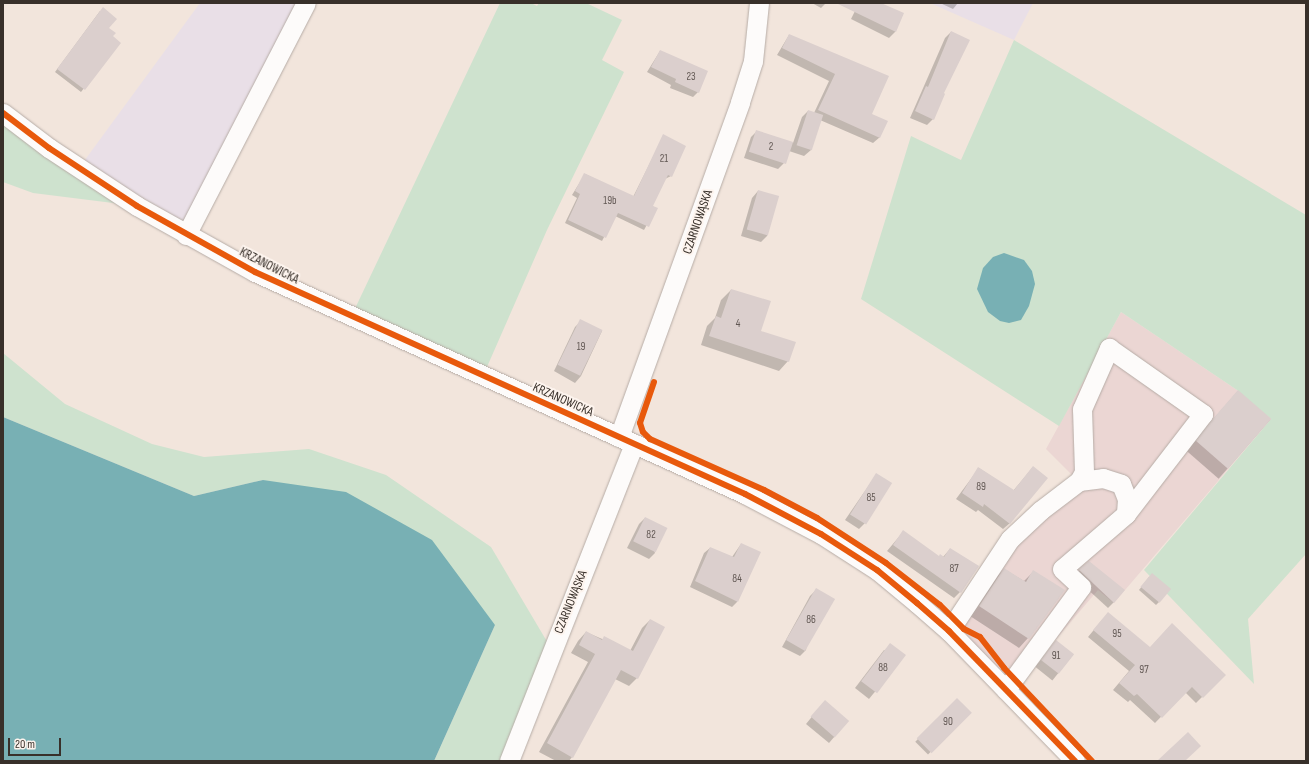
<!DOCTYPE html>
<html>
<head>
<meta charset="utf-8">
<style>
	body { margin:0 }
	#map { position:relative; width:1309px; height:764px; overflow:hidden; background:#f2e5dc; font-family:"Sofia Sans Condensed",sans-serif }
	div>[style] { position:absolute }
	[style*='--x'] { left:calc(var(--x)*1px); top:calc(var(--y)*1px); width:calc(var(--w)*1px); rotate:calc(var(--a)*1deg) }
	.commercial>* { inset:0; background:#ebd6d3 }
	.industrial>* { inset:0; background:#e9dfe7 }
	.green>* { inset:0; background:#cee2ce }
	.water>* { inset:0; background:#78b0b4 }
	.shadow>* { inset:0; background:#0003; transform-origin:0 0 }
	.building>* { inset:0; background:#dbcfcd; transform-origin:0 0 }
	.roads { filter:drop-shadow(0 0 1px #b6aca6) drop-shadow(0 0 1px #b6aca6) }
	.minor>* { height:19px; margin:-9.5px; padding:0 9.5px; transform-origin:9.5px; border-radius:9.5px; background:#fdfbfa }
	.cycleway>* { height:6px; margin:-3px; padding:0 3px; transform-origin:3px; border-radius:3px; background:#e8590c }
	span { translate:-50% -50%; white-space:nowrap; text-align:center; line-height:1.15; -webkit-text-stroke:4px #fdf4ee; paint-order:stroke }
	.number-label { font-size:11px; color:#625854 }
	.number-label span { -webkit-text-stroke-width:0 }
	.street-label { font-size:13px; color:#38302a }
	.frame { position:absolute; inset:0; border:4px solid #38302a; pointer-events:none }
	.scale { position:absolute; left:8px; top:738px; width:53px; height:18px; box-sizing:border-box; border:2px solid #38302a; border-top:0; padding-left:5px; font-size:12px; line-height:14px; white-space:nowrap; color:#38302a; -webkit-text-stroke:3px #fdf4ee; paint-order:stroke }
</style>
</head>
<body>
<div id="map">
	<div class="commercial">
		<i style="clip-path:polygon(1121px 312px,1237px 390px,1271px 419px,1114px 603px,1098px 590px,1010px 693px,949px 631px,1010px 539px,1078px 481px,1046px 449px)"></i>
	</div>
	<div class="industrial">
		<i style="clip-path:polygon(200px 3px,306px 3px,186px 235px,79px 168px)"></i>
		<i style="clip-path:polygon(930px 3px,1033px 3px,1014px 40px)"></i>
	</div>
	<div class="green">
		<i style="clip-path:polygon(500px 3px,531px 3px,537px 6px,539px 3px,586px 3px,622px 20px,602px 60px,624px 72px,547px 230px,483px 376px,351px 317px)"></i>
		<i style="clip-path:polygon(1014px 40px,1306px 215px,1306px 554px,1248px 619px,1254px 684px,1144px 570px,1271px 419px,1237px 390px,1121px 312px,1059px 426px,861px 299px,911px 136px,961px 160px)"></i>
		<i style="clip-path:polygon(3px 113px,137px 206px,33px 193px,3px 182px)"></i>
		<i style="clip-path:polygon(3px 353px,65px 404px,152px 444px,204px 457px,309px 449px,386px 475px,491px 547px,552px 650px,500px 761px,434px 761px,495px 625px,263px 480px,194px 496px,3px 417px)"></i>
	</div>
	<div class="water">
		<i style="clip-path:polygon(1004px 253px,1024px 260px,1032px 271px,1035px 284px,1029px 306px,1021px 320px,1009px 323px,1000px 321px,988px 312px,977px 289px,983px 268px,993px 257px)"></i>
		<i style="clip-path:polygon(3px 417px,194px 496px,263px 480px,346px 492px,432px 540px,495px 625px,434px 761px,3px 761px)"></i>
	</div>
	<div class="shadow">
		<i style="clip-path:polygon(812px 3px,826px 3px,821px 8px)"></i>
		<i style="clip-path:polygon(859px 3px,876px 3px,903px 14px,895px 32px,889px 38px,851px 19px)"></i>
		<i style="clip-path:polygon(940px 3px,958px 3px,953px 9px)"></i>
		<i style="clip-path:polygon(100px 11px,111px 37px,120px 43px,81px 92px,55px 72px)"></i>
		<i style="clip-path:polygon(951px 32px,953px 69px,933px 119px,927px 125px,910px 118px,945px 38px)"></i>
		<i style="clip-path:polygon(789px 35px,887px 77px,870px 114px,880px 137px,873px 143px,820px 120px,811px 150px,804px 156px,789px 151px,784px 163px,778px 169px,744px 158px,751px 137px,757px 131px,793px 143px,802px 117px,808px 111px,814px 113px,829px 81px,777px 55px)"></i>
		<i style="clip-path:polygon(660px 51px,698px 92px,693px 97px,670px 88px,671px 85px,647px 72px)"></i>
		<i style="clip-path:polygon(664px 135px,671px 176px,665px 179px,652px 206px,656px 208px,644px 230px,615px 216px,602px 241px,565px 223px,577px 198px,572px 195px,585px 174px,633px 197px)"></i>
		<i style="clip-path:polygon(758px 191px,778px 197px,767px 236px,761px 242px,741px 236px,752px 198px)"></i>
		<i style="clip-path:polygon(731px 290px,760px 332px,788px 361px,779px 371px,701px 345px,707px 326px,715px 318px,721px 300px)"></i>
		<i style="clip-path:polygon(581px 321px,602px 331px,581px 376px,575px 383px,554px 371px,575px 327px)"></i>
		<i style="left:1238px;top:391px;width:43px;height:79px;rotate:41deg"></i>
		<i style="clip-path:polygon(1033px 467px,1010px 523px,1003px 529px,978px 510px,976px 512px,956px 499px,979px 468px,1013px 491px)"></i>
		<i style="clip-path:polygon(876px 475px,865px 523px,859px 529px,845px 520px)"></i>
		<i style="clip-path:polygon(645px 518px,655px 553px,649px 559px,627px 548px,639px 524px)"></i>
		<i style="clip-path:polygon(903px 532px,939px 557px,943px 557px,950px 549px,960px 592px,954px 598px,887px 551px)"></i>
		<i style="clip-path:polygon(741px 544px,737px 602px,732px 607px,690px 587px,704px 553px,710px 548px,732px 557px)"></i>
		<i style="clip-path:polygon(1089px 562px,1114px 602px,1108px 608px,1073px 576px)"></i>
		<i style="clip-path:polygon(1004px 569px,1024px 581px,1034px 571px,1028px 638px,1019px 648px,970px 616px,995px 578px)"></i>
		<i style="clip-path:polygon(1149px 577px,1159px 602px,1156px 605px,1139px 590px)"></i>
		<i style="clip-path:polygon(816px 590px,806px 650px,800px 656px,782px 647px,810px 596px)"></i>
		<i style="clip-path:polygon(650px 620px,637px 678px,629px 686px,615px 679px,572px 757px,569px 761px,556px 761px,539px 752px,588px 662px,571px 653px,578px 641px,586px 632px,630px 651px,642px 628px)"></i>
		<i style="clip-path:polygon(1102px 620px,1150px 648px,1172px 624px,1224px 675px,1196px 703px,1185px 692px,1155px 723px,1130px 700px,1128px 702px,1113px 690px,1129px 671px,1088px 637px)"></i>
		<i style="left:1056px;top:641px;width:22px;height:33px;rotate:39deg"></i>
		<i style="clip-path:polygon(884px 650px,905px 655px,869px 699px,855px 688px)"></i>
		<i style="left:957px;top:700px;width:18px;height:59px;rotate:45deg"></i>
		<i style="clip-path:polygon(819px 708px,848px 721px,829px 743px,806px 724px)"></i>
	</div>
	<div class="building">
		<i style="clip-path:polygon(836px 3px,881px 3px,904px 13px,896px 32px)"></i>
		<i style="clip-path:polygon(103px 7px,117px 19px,109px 28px,116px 33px,113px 36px,121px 43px,85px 90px,57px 69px)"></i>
		<i style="clip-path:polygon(951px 31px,970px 40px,944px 93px,945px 94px,934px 120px,915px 111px,926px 86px,928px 87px)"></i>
		<i style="clip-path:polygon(789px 34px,889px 76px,872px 114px,888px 121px,880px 138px,818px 110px,835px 74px,782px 48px)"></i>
		<i style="clip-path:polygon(660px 50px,708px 71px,699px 93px,675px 82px,676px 79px,651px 67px)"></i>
		<i style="left:808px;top:110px;width:16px;height:37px;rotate:18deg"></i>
		<i style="left:756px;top:130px;width:39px;height:23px;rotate:18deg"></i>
		<i style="clip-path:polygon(663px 134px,686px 146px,672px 177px,668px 175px,653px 206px,658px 208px,649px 227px,618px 213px,606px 238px,568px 220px,580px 194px,575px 191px,584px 173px,634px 196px)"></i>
		<i style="left:758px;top:190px;width:22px;height:41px;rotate:16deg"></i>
		<i style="clip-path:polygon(731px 289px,771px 301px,761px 331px,796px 342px,789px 362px,709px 336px,716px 316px,721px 318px)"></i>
		<i style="left:580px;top:319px;width:25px;height:51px;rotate:26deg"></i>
		<i style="left:1238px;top:390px;width:44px;height:66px;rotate:41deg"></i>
		<i style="clip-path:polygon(1033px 466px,1048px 478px,1010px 524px,984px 504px,983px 507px,962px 493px,978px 467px,1014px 490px)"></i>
		<i style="left:876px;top:473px;width:19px;height:49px;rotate:32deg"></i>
		<i style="left:645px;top:517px;width:25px;height:27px;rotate:26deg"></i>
		<i style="clip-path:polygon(903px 530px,939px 556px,940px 554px,944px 557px,950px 548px,979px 566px,961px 593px,893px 545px)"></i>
		<i style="clip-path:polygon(741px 543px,761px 552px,738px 602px,695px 581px,710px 547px,734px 557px)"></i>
		<i style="clip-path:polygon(1089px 561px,1125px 590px,1114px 603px,1078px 569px)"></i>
		<i style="clip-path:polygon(1004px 568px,1026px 582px,1033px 570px,1065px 590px,1029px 639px,979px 606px)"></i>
		<i style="left:1152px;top:573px;width:25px;height:18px;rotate:40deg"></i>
		<i style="left:816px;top:588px;width:22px;height:60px;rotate:30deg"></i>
		<i style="clip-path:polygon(1108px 612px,1150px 647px,1172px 623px,1226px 675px,1203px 698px,1192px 687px,1162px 718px,1137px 694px,1134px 696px,1119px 683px,1135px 665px,1093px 630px)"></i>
		<i style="clip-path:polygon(650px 619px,665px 627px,638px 679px,621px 670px,573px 758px,547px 743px,595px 654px,579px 645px,586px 631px,602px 640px,604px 636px,633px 651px)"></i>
		<i style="left:1056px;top:640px;width:23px;height:25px;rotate:38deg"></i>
		<i style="left:890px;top:643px;width:20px;height:48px;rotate:37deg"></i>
		<i style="left:957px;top:698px;width:21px;height:57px;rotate:45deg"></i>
		<i style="left:825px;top:700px;width:32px;height:22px;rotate:41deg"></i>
		<i style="clip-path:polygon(1188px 732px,1201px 746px,1185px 761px,1157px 761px)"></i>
	</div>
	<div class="roads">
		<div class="minor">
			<i style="--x:3;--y:113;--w:58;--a:37.3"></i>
			<i style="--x:49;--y:148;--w:105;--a:33.4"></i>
			<i style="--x:137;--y:206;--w:135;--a:29.2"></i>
			<i style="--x:255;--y:272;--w:538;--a:24.37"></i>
			<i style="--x:745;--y:494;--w:86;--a:27.8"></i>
			<i style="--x:821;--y:534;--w:67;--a:32.7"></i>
			<i style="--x:877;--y:570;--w:52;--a:39.5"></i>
			<i style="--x:917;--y:603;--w:43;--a:41.2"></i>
			<i style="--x:949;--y:631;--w:181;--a:45.9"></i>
			<i style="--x:186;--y:235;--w:261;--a:-62.7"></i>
			<i style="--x:619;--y:437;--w:356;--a:-70.1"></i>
			<i style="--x:740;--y:102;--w:43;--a:-72.4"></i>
			<i style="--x:753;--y:61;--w:58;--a:-84.1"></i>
			<i style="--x:1079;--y:481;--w:24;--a:-7"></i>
			<i style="--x:1103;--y:478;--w:19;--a:18"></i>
			<i style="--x:1121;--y:484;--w:16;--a:68"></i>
			<i style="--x:1127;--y:499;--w:15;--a:94"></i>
			<i style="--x:949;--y:631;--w:110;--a:-56.5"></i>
			<i style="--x:1010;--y:539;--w:42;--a:-43.1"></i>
			<i style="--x:1041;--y:510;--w:48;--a:-37.3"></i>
			<i style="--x:1079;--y:481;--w:10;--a:-61"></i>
			<i style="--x:1084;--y:472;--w:63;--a:-91.8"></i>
			<i style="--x:1082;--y:409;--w:67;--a:-66.1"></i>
			<i style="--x:1109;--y:348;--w:115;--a:35.1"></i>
			<i style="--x:1203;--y:414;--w:126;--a:127.6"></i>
			<i style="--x:1126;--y:514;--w:84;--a:139.3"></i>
			<i style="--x:1062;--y:569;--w:26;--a:43"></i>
			<i style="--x:1081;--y:587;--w:127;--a:126.3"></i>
			<i style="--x:509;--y:761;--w:341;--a:-68.5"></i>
		</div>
	</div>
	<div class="cycleway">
		<i style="--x:3;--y:113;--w:58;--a:37.3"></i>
		<i style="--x:49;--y:148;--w:105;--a:33.4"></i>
		<i style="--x:137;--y:206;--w:135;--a:29.2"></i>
		<i style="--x:255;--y:272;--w:538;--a:24.37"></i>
		<i style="--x:745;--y:494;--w:86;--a:27.8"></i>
		<i style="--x:821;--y:534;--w:67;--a:32.7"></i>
		<i style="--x:877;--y:570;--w:52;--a:39.5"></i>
		<i style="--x:917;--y:603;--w:43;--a:41.2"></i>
		<i style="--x:949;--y:631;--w:181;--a:45.9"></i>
		<i style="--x:654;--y:382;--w:43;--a:108.9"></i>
		<i style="--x:640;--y:423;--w:9;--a:72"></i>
		<i style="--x:643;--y:432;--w:10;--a:45"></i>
		<i style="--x:650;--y:439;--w:125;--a:24.1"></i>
		<i style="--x:764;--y:490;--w:60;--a:27.8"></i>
		<i style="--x:817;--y:518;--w:82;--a:33.1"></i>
		<i style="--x:886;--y:563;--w:68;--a:37.9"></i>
		<i style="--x:940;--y:605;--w:34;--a:45"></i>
		<i style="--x:964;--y:629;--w:18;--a:27"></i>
		<i style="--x:980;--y:637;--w:39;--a:52"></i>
		<i style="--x:1004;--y:668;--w:128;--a:46.6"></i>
	</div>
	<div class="number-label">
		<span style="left:691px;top:77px">23</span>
		<span style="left:771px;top:147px">2</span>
		<span style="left:664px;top:159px">21</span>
		<span style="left:610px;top:201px">19b</span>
		<span style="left:738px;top:324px">4</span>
		<span style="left:581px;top:347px">19</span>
		<span style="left:981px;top:487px">89</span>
		<span style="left:871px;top:498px">85</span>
		<span style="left:651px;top:535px">82</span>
		<span style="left:954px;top:569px">87</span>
		<span style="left:737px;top:579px">84</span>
		<span style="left:811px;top:620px">86</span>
		<span style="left:1117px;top:634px">95</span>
		<span style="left:1056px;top:656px">91</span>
		<span style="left:883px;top:668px">88</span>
		<span style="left:1144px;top:670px">97</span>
		<span style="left:948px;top:722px">90</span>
	</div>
	<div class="street-label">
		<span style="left:698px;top:222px;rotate:-71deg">CZARNOWĄSKA</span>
		<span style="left:269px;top:266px;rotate:27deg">KRZANOWICKA</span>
		<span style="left:563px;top:400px;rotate:24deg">KRZANOWICKA</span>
		<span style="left:571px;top:602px;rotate:-68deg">CZARNOWĄSKA</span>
	</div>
	<div class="frame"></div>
	<div class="scale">20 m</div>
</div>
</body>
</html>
